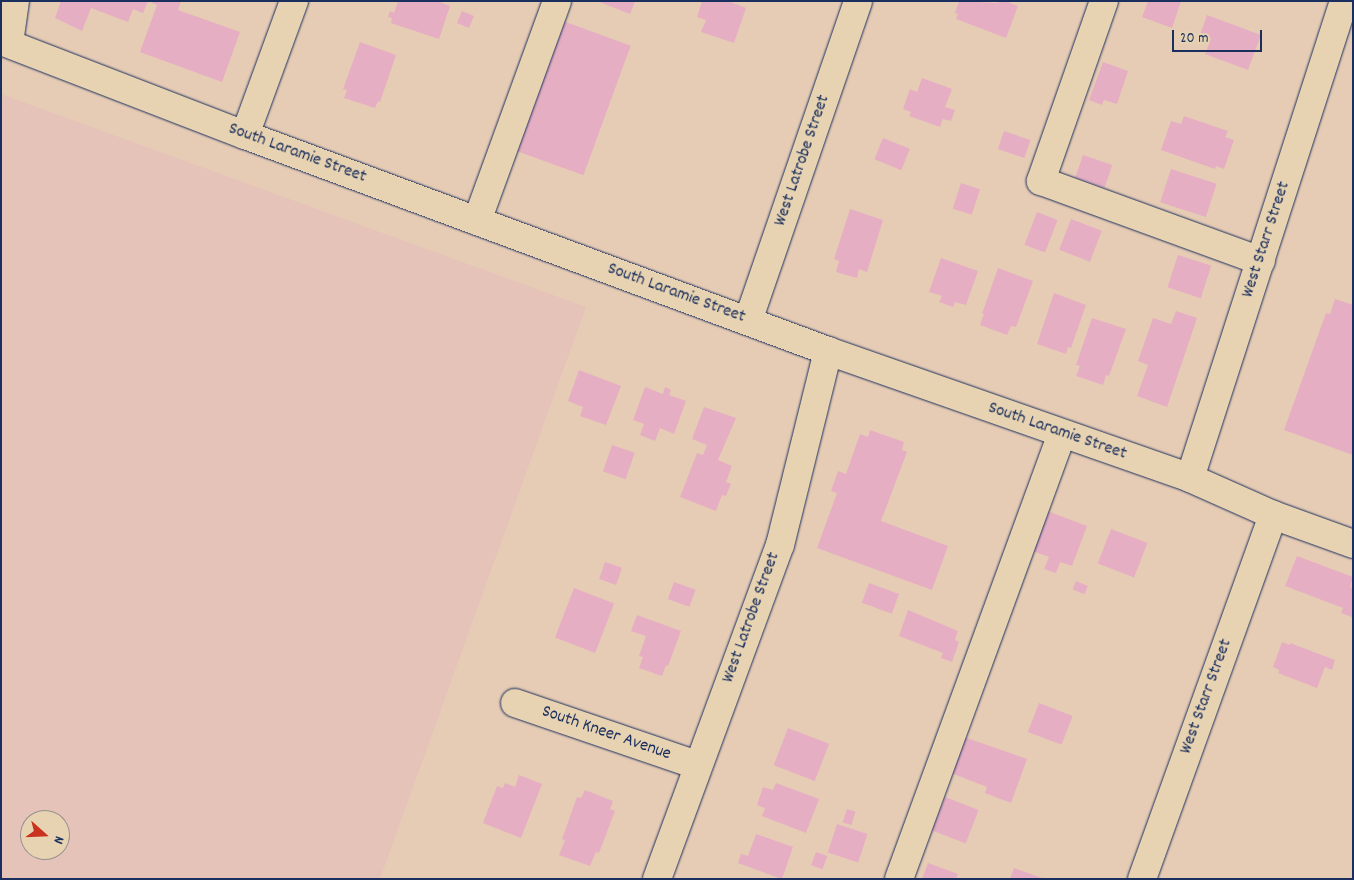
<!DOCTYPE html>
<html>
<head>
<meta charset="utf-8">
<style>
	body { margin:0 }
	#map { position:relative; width:1354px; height:880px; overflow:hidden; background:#e7ccb5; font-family:Dekko,sans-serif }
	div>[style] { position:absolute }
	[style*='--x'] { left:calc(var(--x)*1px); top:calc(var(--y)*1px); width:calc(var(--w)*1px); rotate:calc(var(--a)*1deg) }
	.built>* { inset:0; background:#e6c3b9 }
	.building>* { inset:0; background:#e5aec3; transform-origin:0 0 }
	.roads { filter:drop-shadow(0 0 1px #1b2f5e) drop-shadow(0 0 1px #1b2f5e) }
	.minor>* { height:28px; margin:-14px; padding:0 14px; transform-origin:14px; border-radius:14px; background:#e7d3b1 }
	span { translate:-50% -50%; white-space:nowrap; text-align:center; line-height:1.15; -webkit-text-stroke:5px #e7d3b1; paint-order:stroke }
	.street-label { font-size:18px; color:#1b2f5e }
	.frame { position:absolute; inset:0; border:2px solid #1b2f5e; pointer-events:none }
	.north { position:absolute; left:20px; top:810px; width:50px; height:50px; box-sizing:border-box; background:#e7d3b1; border:1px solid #959190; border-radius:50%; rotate:110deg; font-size:14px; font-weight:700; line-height:20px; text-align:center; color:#1b2f5e }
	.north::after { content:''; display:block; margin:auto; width:18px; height:22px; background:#c8321e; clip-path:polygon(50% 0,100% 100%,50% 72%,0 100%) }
	.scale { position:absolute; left:1172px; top:30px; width:90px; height:22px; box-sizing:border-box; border:2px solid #1b2f5e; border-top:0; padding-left:6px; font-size:15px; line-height:18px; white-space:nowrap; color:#1b2f5e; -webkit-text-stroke:4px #e7d3b1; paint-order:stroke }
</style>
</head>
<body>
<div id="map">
	<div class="built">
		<i style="clip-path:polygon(evenodd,1px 94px,586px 307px,380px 879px,1px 879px,1px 94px,30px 820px,60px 820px,60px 850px,30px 850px,30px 820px)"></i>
	</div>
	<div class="building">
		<i style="clip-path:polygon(61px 1px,148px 1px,143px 13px,133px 9px,128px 22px,91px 8px,82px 31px,55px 18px)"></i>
		<i style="clip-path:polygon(152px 1px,181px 1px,178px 10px,240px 32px,222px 82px,140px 52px,157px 5px,152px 3px)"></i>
		<i style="clip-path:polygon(398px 1px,437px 1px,450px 6px,439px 39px,391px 23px,392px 18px,388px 17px,390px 11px,394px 13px)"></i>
		<i style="clip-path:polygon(597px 1px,635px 1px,630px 14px)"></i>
		<i style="clip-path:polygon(702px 1px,728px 1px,746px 8px,734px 43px,701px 32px,706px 20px,697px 17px)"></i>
		<i style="clip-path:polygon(959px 1px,995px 3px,1006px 1px,1018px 6px,1006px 38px,956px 19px,958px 14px,955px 13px)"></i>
		<i style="clip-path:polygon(1148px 1px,1181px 1px,1172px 28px,1142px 17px)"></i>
		<i style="left:462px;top:11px;width:13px;height:13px;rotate:23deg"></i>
		<i style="clip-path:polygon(1207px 15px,1261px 35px,1248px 70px,1205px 54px,1211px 39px,1200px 35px)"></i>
		<i style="left:563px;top:21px;width:72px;height:138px;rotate:20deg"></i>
		<i style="clip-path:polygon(360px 42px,396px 55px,380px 102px,378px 101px,375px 108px,344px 98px,347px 90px,343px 89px)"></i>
		<i style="clip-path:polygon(1103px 62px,1128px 71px,1117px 104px,1104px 100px,1102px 105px,1089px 100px)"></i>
		<i style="clip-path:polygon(922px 78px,952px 89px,945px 107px,955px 110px,951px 121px,943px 119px,940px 127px,909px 116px,911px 112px,903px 109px,910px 89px,917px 92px)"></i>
		<i style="clip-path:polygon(1184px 116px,1228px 131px,1225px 137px,1234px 140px,1224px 169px,1216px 166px,1215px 169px,1161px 150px,1171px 121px,1181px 124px)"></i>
		<i style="left:1004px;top:131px;width:28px;height:19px;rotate:19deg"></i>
		<i style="left:883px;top:138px;width:29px;height:23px;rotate:22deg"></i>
		<i style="left:1083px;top:155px;width:31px;height:24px;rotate:19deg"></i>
		<i style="left:1171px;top:169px;width:48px;height:35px;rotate:18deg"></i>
		<i style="left:961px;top:183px;width:20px;height:27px;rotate:18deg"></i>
		<i style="clip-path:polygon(850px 209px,883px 220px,867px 272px,859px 269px,857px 278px,836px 272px,839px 261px,834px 259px)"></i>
		<i style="left:1037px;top:212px;width:22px;height:35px;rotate:21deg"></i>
		<i style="left:1071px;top:219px;width:33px;height:33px;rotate:21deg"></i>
		<i style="left:1178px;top:255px;width:35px;height:34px;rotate:18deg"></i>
		<i style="clip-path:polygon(941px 258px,978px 271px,966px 305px,955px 302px,953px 307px,939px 302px,942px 296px,929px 292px)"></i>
		<i style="clip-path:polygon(998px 268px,1033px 281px,1016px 327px,1011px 326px,1007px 335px,980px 325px,984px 314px,982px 314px)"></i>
		<i style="clip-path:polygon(1054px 293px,1086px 305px,1071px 348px,1068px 347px,1066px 354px,1037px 344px)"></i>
		<i style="clip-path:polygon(1335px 299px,1353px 305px,1353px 455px,1284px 430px,1326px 313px,1330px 314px)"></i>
		<i style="clip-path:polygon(1176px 311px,1197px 318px,1167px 407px,1137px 396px,1148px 365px,1138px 361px,1153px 318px,1171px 324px)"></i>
		<i style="clip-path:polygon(1092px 318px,1126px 329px,1109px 376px,1106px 375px,1103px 385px,1076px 376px,1080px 366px,1076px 365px)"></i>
		<i style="clip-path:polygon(579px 370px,621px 386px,606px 425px,580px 416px,583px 407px,568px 401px)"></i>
		<i style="clip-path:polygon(645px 387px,663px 394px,665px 387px,671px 390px,669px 395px,686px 401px,674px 434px,660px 428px,655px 441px,640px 435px,644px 424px,633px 420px)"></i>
		<i style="clip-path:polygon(704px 407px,736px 418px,718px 460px,732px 466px,726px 482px,731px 484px,726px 496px,722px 495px,716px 511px,680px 497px,697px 453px,703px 455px,707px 445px,692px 439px)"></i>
		<i style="clip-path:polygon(870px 430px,904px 442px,902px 450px,907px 452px,881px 521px,948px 546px,932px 590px,817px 548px,837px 493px,831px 491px,838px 471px,846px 474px,860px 434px,868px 437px)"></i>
		<i style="left:612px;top:445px;width:24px;height:28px;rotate:19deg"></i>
		<i style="clip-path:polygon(1042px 509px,1087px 526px,1072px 566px,1060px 562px,1056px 573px,1044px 569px,1049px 557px,1027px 549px)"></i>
		<i style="left:1111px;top:529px;width:39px;height:37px;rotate:21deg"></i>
		<i style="clip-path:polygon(1297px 556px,1353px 577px,1350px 587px,1353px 588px,1352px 617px,1341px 613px,1343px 608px,1285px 586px)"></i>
		<i style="left:605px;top:562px;width:18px;height:18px;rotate:19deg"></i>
		<i style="left:1076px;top:581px;width:13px;height:9px;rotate:23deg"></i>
		<i style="left:674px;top:582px;width:23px;height:18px;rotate:20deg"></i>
		<i style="left:869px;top:583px;width:32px;height:21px;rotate:20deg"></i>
		<i style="left:574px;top:588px;width:43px;height:53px;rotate:21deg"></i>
		<i style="clip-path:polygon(908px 610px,958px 631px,955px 640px,959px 642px,952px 662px,941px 658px,943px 653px,899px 636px)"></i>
		<i style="clip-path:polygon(637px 615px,681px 631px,668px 666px,666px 665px,662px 676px,639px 668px,643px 657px,639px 656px,646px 636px,631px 631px)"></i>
		<i style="clip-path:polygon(1282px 642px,1290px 645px,1290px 643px,1335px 660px,1332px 670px,1325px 667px,1317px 688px,1278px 673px,1279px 670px,1273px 667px)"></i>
		<i style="left:1039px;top:703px;width:36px;height:31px;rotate:21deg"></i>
		<i style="left:788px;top:728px;width:44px;height:40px;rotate:21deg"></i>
		<i style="clip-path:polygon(961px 736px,1027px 759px,1011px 803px,985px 793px,987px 787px,951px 773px)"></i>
		<i style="clip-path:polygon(519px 775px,542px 784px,521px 838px,483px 823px,497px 786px,503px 788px,505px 783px,515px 787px)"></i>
		<i style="clip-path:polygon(776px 783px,819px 799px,806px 833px,762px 816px,765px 808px,757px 805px,763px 787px,773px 790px)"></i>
		<i style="clip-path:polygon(585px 790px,613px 801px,610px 809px,615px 811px,599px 853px,596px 852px,590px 866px,559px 855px,565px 840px,562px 839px,577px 797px,581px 798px)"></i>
		<i style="left:945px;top:797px;width:36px;height:36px;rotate:21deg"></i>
		<i style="left:847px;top:809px;width:9px;height:14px;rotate:18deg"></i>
		<i style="left:837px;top:824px;width:32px;height:30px;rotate:18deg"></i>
		<i style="clip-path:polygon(756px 834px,793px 847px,782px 879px,738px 863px,741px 854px,748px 856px)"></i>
		<i style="left:816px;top:852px;width:12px;height:14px;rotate:20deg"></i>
		<i style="clip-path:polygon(928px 863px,958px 874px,956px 879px,922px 879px)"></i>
		<i style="clip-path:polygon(1014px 868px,1045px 879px,1010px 879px)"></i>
	</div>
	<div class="roads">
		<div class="minor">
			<i style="--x:1104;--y:1;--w:191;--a:109.3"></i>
			<i style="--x:1041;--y:181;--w:234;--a:20"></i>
			<i style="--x:1;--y:41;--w:261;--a:21.1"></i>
			<i style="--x:245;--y:135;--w:622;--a:20.33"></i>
			<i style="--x:828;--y:351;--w:384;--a:19.3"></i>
			<i style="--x:1190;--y:478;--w:91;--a:24"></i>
			<i style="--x:1273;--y:515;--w:85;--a:19.9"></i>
			<i style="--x:9;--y:43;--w:42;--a:-81.9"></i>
			<i style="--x:245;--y:135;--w:143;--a:-69.9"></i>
			<i style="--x:477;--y:221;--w:234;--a:-70"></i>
			<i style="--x:748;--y:321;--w:338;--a:-71"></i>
			<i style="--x:1190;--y:478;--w:501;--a:-72.11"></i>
			<i style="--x:515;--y:703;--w:192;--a:18.8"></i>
			<i style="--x:657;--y:879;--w:356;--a:-69.8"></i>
			<i style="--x:780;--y:545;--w:200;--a:-76.1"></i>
			<i style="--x:899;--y:879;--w:474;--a:-69.9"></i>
			<i style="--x:1142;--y:879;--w:387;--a:-70.2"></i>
		</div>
	</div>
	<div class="street-label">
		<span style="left:297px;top:154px;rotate:20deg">South Laramie Street</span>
		<span style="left:803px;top:161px;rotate:-71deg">West Latrobe Street</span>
		<span style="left:1267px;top:240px;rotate:-72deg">West Starr Street</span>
		<span style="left:676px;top:294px;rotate:20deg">South Laramie Street</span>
		<span style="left:1057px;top:432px;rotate:19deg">South Laramie Street</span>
		<span style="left:752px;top:618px;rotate:-70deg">West Latrobe Street</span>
		<span style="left:1207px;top:697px;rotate:-70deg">West Starr Street</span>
		<span style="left:606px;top:734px;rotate:19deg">South Kneer Avenue</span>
	</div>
	<div class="frame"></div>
	<div class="north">N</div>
	<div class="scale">20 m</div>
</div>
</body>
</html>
